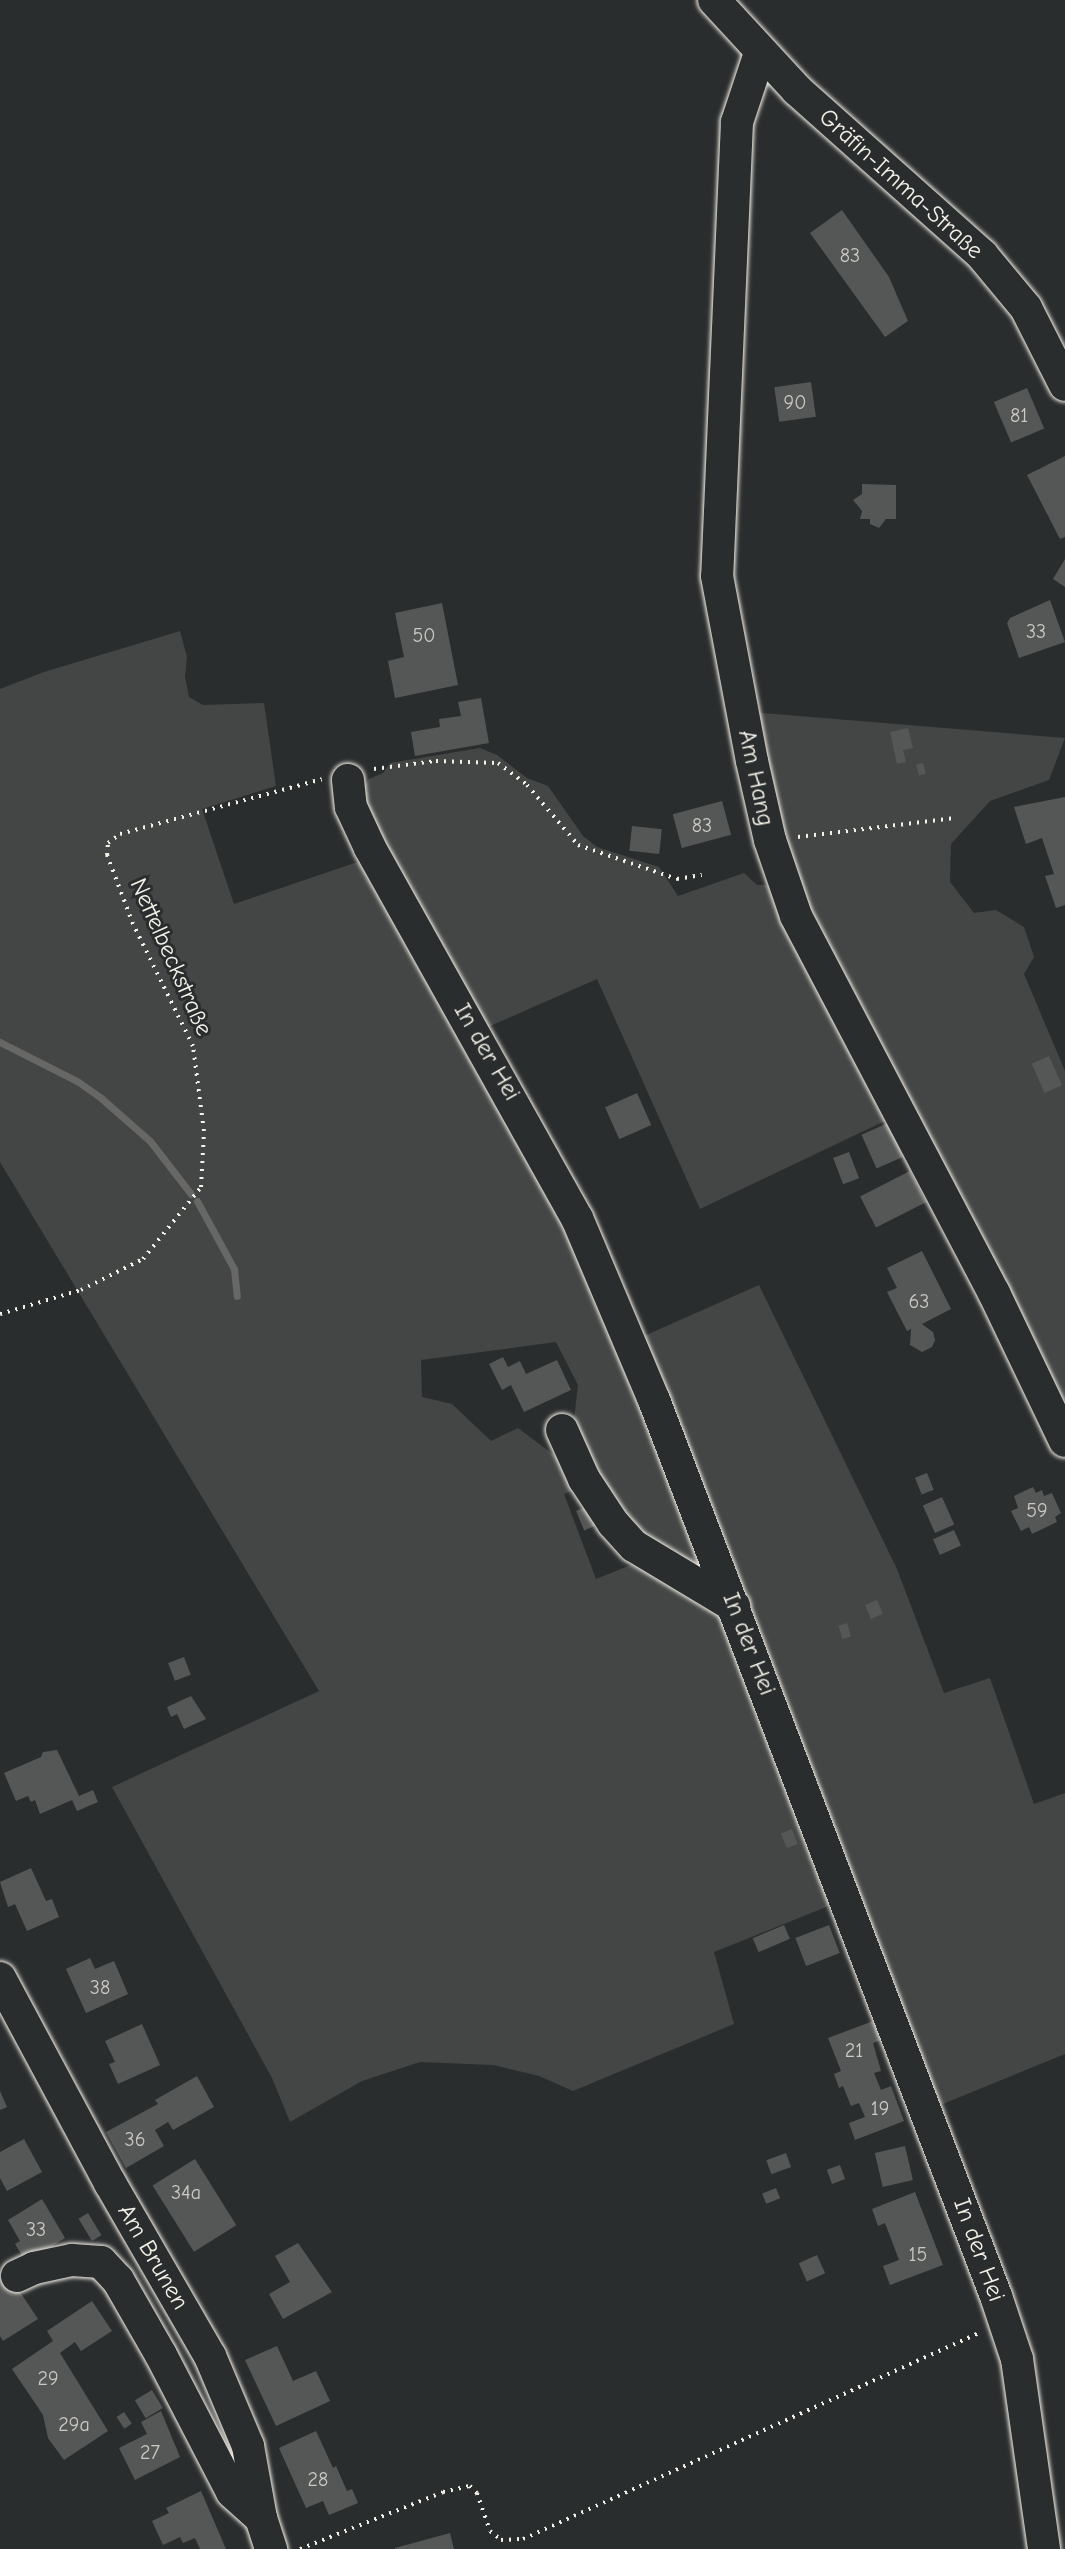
<!DOCTYPE html>
<html>
<head>
<meta charset="utf-8">
<style>
	body { margin:0 }
	#map { position:relative; width:1065px; height:2549px; overflow:hidden; background:#2a2d2e; font-family:"Comic Neue",sans-serif }
	div>[style] { position:absolute }
	[style*='--x'] { left:calc(var(--x)*1px); top:calc(var(--y)*1px); width:calc(var(--w)*1px); rotate:calc(var(--a)*1deg) }
	.green>* { inset:0; background:#444645 }
	.stream>* { height:7px; margin:-3.5px; padding:0 3.5px; transform-origin:3.5px; border-radius:3.5px; background:#676866 }
	.building>* { inset:0; background:#555756; transform-origin:0 0 }
	.path>* { height:4px; margin-top:-2px; transform-origin:0; background:repeating-linear-gradient(90deg,#f4f1e8 0 2px,transparent 0 8px) }
	.roads { filter:drop-shadow(0 0 2px #f4f1e8) drop-shadow(0 0 2px #f4f1e8) }
	.minor>* { height:32px; margin:-16px; padding:0 16px; transform-origin:16px; border-radius:16px; background:#2a2d2e }
	span { translate:-50% -50%; white-space:nowrap; text-align:center; line-height:1.15; -webkit-text-stroke:6px #2a2d2e; paint-order:stroke }
	.number-label { font-size:20px; color:#cccac4 }
	.number-label span { -webkit-text-stroke-width:0 }
	.street-label { font-size:24px; color:#f4f1e8 }
</style>
</head>
<body>
<div id="map">
	<div class="green">
		<i style="clip-path:polygon(evenodd,180px 631px,187px 657px,185px 677px,189px 697px,203px 705px,264px 703px,276px 786px,202px 809px,234px 904px,378px 855px,363px 788px,369px 779px,383px 773px,390px 763px,480px 748px,497px 755px,527px 778px,548px 786px,583px 836px,597px 847px,659px 867px,678px 896px,744px 873px,757px 885px,772px 885px,891px 1118px,700px 1209px,597px 979px,472px 1034px,575px 1228px,836px 1903px,714px 1952px,734px 2024px,573px 2091px,539px 2076px,493px 2065px,420px 2062px,362px 2081px,290px 2122px,272px 2078px,112px 1787px,319px 1691px,0 1162px,0 689px,44px 672px,180px 631px,556px 1342px,578px 1385px,573px 1428px,636px 1563px,596px 1579px,564px 1494px,578px 1488px,562px 1461px,518px 1428px,491px 1441px,452px 1404px,422px 1397px,421px 1360px,556px 1342px)"></i>
		<i style="clip-path:polygon(751px 712px,1065px 738px,1049px 780px,990px 801px,951px 844px,950px 882px,974px 913px,996px 910px,1024px 927px,1034px 957px,1024px 974px,1065px 1071px,1065px 1419px,807px 910px,777px 823px,782px 822px)"></i>
		<i style="clip-path:polygon(759px 1285px,897px 1569px,944px 1693px,990px 1678px,1034px 1804px,1065px 1793px,1065px 2054px,938px 2106px,635px 1340px)"></i>
	</div>
	<div class="stream">
		<i style="--x:0;--y:1042;--w:86;--a:26.9"></i>
		<i style="--x:77;--y:1081;--w:29;--a:35"></i>
		<i style="--x:101;--y:1098;--w:65;--a:41.3"></i>
		<i style="--x:150;--y:1141;--w:67;--a:52.3"></i>
		<i style="--x:197;--y:1201;--w:77;--a:61.4"></i>
		<i style="--x:234;--y:1269;--w:27;--a:84"></i>
	</div>
	<div class="building">
		<i style="clip-path:polygon(842px 210px,889px 277px,908px 321px,885px 337px,810px 233px)"></i>
		<i style="left:811px;top:382px;width:35px;height:37px;rotate:82deg"></i>
		<i style="left:1027px;top:388px;width:44px;height:36px;rotate:67deg"></i>
		<i style="clip-path:polygon(1065px 456px,1065px 537px,1060px 539px,1027px 475px)"></i>
		<i style="clip-path:polygon(862px 484px,896px 485px,896px 519px,886px 519px,879px 528px,870px 524px,870px 519px,860px 519px,862px 511px,853px 500px,862px 494px)"></i>
		<i style="clip-path:polygon(1065px 559px,1065px 587px,1053px 579px)"></i>
		<i style="clip-path:polygon(1050px 600px,1065px 642px,1019px 658px,1007px 623px,1010px 618px)"></i>
		<i style="clip-path:polygon(442px 603px,458px 685px,395px 698px,388px 661px,404px 657px,395px 613px)"></i>
		<i style="clip-path:polygon(481px 698px,489px 743px,415px 756px,411px 732px,440px 727px,439px 719px,461px 716px,458px 702px)"></i>
		<i style="clip-path:polygon(908px 728px,913px 748px,903px 750px,906px 762px,897px 764px,890px 732px)"></i>
		<i style="left:923px;top:763px;width:11px;height:7px;rotate:75deg"></i>
		<i style="clip-path:polygon(1065px 797px,1065px 905px,1056px 908px,1045px 876px,1054px 874px,1042px 838px,1026px 844px,1014px 807px)"></i>
		<i style="left:722px;top:801px;width:35px;height:51px;rotate:75deg"></i>
		<i style="left:632px;top:826px;width:30px;height:25px;rotate:6deg"></i>
		<i style="left:1049px;top:1056px;width:32px;height:19px;rotate:66deg"></i>
		<i style="left:637px;top:1093px;width:35px;height:35px;rotate:66deg"></i>
		<i style="left:888px;top:1123px;width:37px;height:29px;rotate:66deg"></i>
		<i style="left:849px;top:1152px;width:28px;height:17px;rotate:69deg"></i>
		<i style="left:910px;top:1171px;width:35px;height:56px;rotate:63deg"></i>
		<i style="clip-path:polygon(922px 1251px,951px 1309px,922px 1324px,933px 1332px,935px 1340px,932px 1347px,922px 1352px,910px 1345px,911px 1329px,907px 1331px,887px 1292px,897px 1288px,887px 1268px)"></i>
		<i style="clip-path:polygon(503px 1357px,508px 1367px,520px 1361px,526px 1374px,557px 1360px,571px 1390px,524px 1412px,511px 1385px,502px 1390px,489px 1364px)"></i>
		<i style="left:927px;top:1473px;width:18px;height:13px;rotate:68deg"></i>
		<i style="clip-path:polygon(1033px 1487px,1036px 1493px,1042px 1490px,1044px 1496px,1052px 1493px,1061px 1513px,1055px 1517px,1057px 1522px,1032px 1534px,1029px 1527px,1021px 1531px,1011px 1511px,1018px 1508px,1014px 1496px)"></i>
		<i style="left:942px;top:1497px;width:30px;height:21px;rotate:66deg"></i>
		<i style="left:588px;top:1506px;width:21px;height:13px;rotate:67deg"></i>
		<i style="left:954px;top:1530px;width:17px;height:23px;rotate:66deg"></i>
		<i style="left:877px;top:1600px;width:15px;height:13px;rotate:67deg"></i>
		<i style="left:847px;top:1623px;width:14px;height:9px;rotate:73deg"></i>
		<i style="left:184px;top:1657px;width:19px;height:17px;rotate:69deg"></i>
		<i style="clip-path:polygon(191px 1696px,206px 1719px,184px 1729px,177px 1714px,171px 1717px,167px 1707px)"></i>
		<i style="clip-path:polygon(57px 1750px,79px 1796px,93px 1790px,98px 1802px,77px 1811px,72px 1800px,40px 1814px,35px 1800px,31px 1802px,28px 1796px,16px 1801px,4px 1773px,41px 1757px,43px 1752px)"></i>
		<i style="left:792px;top:1829px;width:16px;height:12px;rotate:68deg"></i>
		<i style="clip-path:polygon(31px 1868px,46px 1901px,52px 1899px,59px 1917px,27px 1931px,15px 1904px,8px 1907px,0 1882px)"></i>
		<i style="left:784px;top:1925px;width:15px;height:34px;rotate:67deg"></i>
		<i style="left:829px;top:1925px;width:30px;height:36px;rotate:69deg"></i>
		<i style="clip-path:polygon(90px 1958px,95px 1969px,114px 1961px,128px 1994px,86px 2013px,66px 1969px)"></i>
		<i style="clip-path:polygon(876px 2020px,884px 2039px,873px 2043px,881px 2071px,874px 2073px,881px 2090px,891px 2086px,904px 2121px,855px 2140px,849px 2123px,865px 2117px,859px 2103px,851px 2106px,843px 2086px,839px 2088px,834px 2074px,841px 2071px,828px 2038px)"></i>
		<i style="clip-path:polygon(142px 2024px,160px 2065px,118px 2084px,109px 2064px,115px 2062px,105px 2041px)"></i>
		<i style="clip-path:polygon(197px 2076px,214px 2107px,173px 2130px,168px 2122px,155px 2130px,164px 2146px,126px 2168px,106px 2132px,158px 2104px,155px 2100px)"></i>
		<i style="clip-path:polygon(0 2091px,7px 2107px,0 2110px)"></i>
		<i style="clip-path:polygon(24px 2139px,42px 2172px,7px 2191px,0 2178px,0 2152px)"></i>
		<i style="left:905px;top:2146px;width:35px;height:31px;rotate:77deg"></i>
		<i style="left:786px;top:2153px;width:15px;height:21px;rotate:70deg"></i>
		<i style="left:195px;top:2159px;width:78px;height:50px;rotate:58deg"></i>
		<i style="left:840px;top:2165px;width:15px;height:14px;rotate:70deg"></i>
		<i style="left:776px;top:2188px;width:11px;height:15px;rotate:68deg"></i>
		<i style="clip-path:polygon(915px 2192px,943px 2265px,890px 2285px,883px 2266px,899px 2260px,885px 2223px,878px 2226px,872px 2209px)"></i>
		<i style="clip-path:polygon(42px 2199px,65px 2238px,26px 2262px,15px 2244px,20px 2241px,8px 2220px)"></i>
		<i style="left:88px;top:2213px;width:26px;height:11px;rotate:59deg"></i>
		<i style="clip-path:polygon(298px 2243px,332px 2292px,283px 2319px,269px 2294px,290px 2282px,275px 2256px)"></i>
		<i style="left:817px;top:2255px;width:20px;height:20px;rotate:66deg"></i>
		<i style="clip-path:polygon(8px 2274px,38px 2319px,3px 2341px,0 2336px,0 2279px)"></i>
		<i style="clip-path:polygon(92px 2301px,112px 2331px,81px 2351px,75px 2342px,60px 2353px,108px 2431px,64px 2460px,48px 2438px,43px 2415px,12px 2369px,53px 2341px,47px 2331px)"></i>
		<i style="clip-path:polygon(277px 2346px,293px 2381px,316px 2371px,330px 2401px,276px 2426px,245px 2360px)"></i>
		<i style="left:152px;top:2390px;width:21px;height:20px;rotate:59deg"></i>
		<i style="clip-path:polygon(161px 2411px,180px 2457px,135px 2480px,119px 2448px,147px 2434px,141px 2422px)"></i>
		<i style="left:124px;top:2412px;width:14px;height:9px;rotate:56deg"></i>
		<i style="clip-path:polygon(316px 2431px,333px 2468px,336px 2466px,347px 2491px,352px 2489px,358px 2503px,329px 2515px,323px 2501px,306px 2508px,279px 2448px)"></i>
		<i style="clip-path:polygon(201px 2491px,226px 2549px,200px 2549px,195px 2538px,183px 2543px,180px 2537px,163px 2545px,152px 2521px,169px 2513px,166px 2508px)"></i>
		<i style="clip-path:polygon(450px 2533px,454px 2549px,395px 2549px,395px 2548px)"></i>
	</div>
	<div class="path">
		<i style="--x:374;--y:769;--w:63;--a:-7.4"></i>
		<i style="--x:436;--y:761;--w:62;--a:1.8"></i>
		<i style="--x:498;--y:763;--w:36;--a:37"></i>
		<i style="--x:527;--y:785;--w:79;--a:49.6"></i>
		<i style="--x:578;--y:845;--w:105;--a:19"></i>
		<i style="--x:677;--y:879;--w:25;--a:-9"></i>
		<i style="--x:798;--y:837;--w:158;--a:-6.9"></i>
		<i style="--x:0;--y:1314;--w:84;--a:-16.5"></i>
		<i style="--x:81;--y:1290;--w:69;--a:-26.6"></i>
		<i style="--x:143;--y:1259;--w:92;--a:-51.1"></i>
		<i style="--x:201;--y:1187;--w:56;--a:-86.9"></i>
		<i style="--x:204;--y:1131;--w:86;--a:-97.4"></i>
		<i style="--x:193;--y:1046;--w:136;--a:-116.2"></i>
		<i style="--x:133;--y:924;--w:74;--a:-110.6"></i>
		<i style="--x:107;--y:855;--w:12;--a:-85"></i>
		<i style="--x:108;--y:843;--w:15;--a:-37"></i>
		<i style="--x:120;--y:834;--w:209;--a:-15.2"></i>
		<i style="--x:300;--y:2549;--w:154;--a:-21.7"></i>
		<i style="--x:443;--y:2492;--w:28;--a:-13"></i>
		<i style="--x:470;--y:2486;--w:10;--a:45"></i>
		<i style="--x:477;--y:2493;--w:40;--a:71.1"></i>
		<i style="--x:490;--y:2531;--w:14;--a:39"></i>
		<i style="--x:501;--y:2540;--w:22;--a:-3"></i>
		<i style="--x:523;--y:2539;--w:503;--a:-24.32"></i>
	</div>
	<div class="roads">
		<div class="minor">
			<i style="--x:714;--y:0;--w:122;--a:47.3"></i>
			<i style="--x:797;--y:90;--w:248;--a:41.7"></i>
			<i style="--x:982;--y:255;--w:69;--a:50.3"></i>
			<i style="--x:1026;--y:308;--w:86;--a:63.1"></i>
			<i style="--x:760;--y:53;--w:73;--a:108.4"></i>
			<i style="--x:737;--y:122;--w:454;--a:92.5"></i>
			<i style="--x:717;--y:576;--w:188;--a:79.3"></i>
			<i style="--x:752;--y:761;--w:81;--a:77.2"></i>
			<i style="--x:770;--y:840;--w:80;--a:71.1"></i>
			<i style="--x:796;--y:916;--w:426;--a:62.3"></i>
			<i style="--x:994;--y:1293;--w:164;--a:64.4"></i>
			<i style="--x:348;--y:780;--w:27;--a:84"></i>
			<i style="--x:351;--y:807;--w:45;--a:65.1"></i>
			<i style="--x:370;--y:848;--w:424;--a:60.8"></i>
			<i style="--x:577;--y:1218;--w:198;--a:67.1"></i>
			<i style="--x:654;--y:1400;--w:959;--a:69.11"></i>
			<i style="--x:996;--y:2296;--w:66;--a:71.6"></i>
			<i style="--x:1017;--y:2359;--w:192;--a:81.9"></i>
			<i style="--x:562;--y:1430;--w:54;--a:65.8"></i>
			<i style="--x:584;--y:1479;--w:53;--a:56.6"></i>
			<i style="--x:613;--y:1523;--w:31;--a:48"></i>
			<i style="--x:634;--y:1546;--w:117;--a:31"></i>
			<i style="--x:0;--y:1978;--w:233;--a:61.8"></i>
			<i style="--x:110;--y:2183;--w:200;--a:60"></i>
			<i style="--x:210;--y:2356;--w:98;--a:67.1"></i>
			<i style="--x:248;--y:2446;--w:73;--a:79.8"></i>
			<i style="--x:261;--y:2518;--w:33;--a:72"></i>
			<i style="--x:17;--y:2276;--w:19;--a:-25"></i>
			<i style="--x:34;--y:2268;--w:39;--a:-12"></i>
			<i style="--x:72;--y:2260;--w:29;--a:4"></i>
			<i style="--x:101;--y:2262;--w:25;--a:47"></i>
			<i style="--x:118;--y:2280;--w:86;--a:60.2"></i>
			<i style="--x:161;--y:2355;--w:154;--a:62.6"></i>
			<i style="--x:232;--y:2492;--w:39;--a:42"></i>
		</div>
	</div>
	<div class="number-label">
		<span style="left:850px;top:255px">83</span>
		<span style="left:795px;top:402px">90</span>
		<span style="left:1019px;top:415px">81</span>
		<span style="left:1036px;top:631px">33</span>
		<span style="left:424px;top:635px">50</span>
		<span style="left:702px;top:825px">83</span>
		<span style="left:919px;top:1301px">63</span>
		<span style="left:1037px;top:1510px">59</span>
		<span style="left:100px;top:1987px">38</span>
		<span style="left:854px;top:2050px">21</span>
		<span style="left:880px;top:2108px">19</span>
		<span style="left:135px;top:2139px">36</span>
		<span style="left:186px;top:2192px">34a</span>
		<span style="left:36px;top:2229px">33</span>
		<span style="left:918px;top:2254px">15</span>
		<span style="left:48px;top:2378px">29</span>
		<span style="left:74px;top:2424px">29a</span>
		<span style="left:150px;top:2452px">27</span>
		<span style="left:318px;top:2479px">28</span>
	</div>
	<div class="street-label">
		<span style="left:901px;top:184px;rotate:42deg">Gräfin-Imma-Straße</span>
		<span style="left:756px;top:778px;rotate:78deg">Am Hang</span>
		<span style="left:171px;top:957px;rotate:66deg">Nettelbeckstraße</span>
		<span style="left:487px;top:1052px;rotate:60deg">In der Hei</span>
		<span style="left:749px;top:1644px;rotate:69deg">In der Hei</span>
		<span style="left:979px;top:2250px;rotate:70deg">In der Hei</span>
		<span style="left:153px;top:2257px;rotate:60deg">Am Brunen</span>
	</div>
</div>
</body>
</html>
